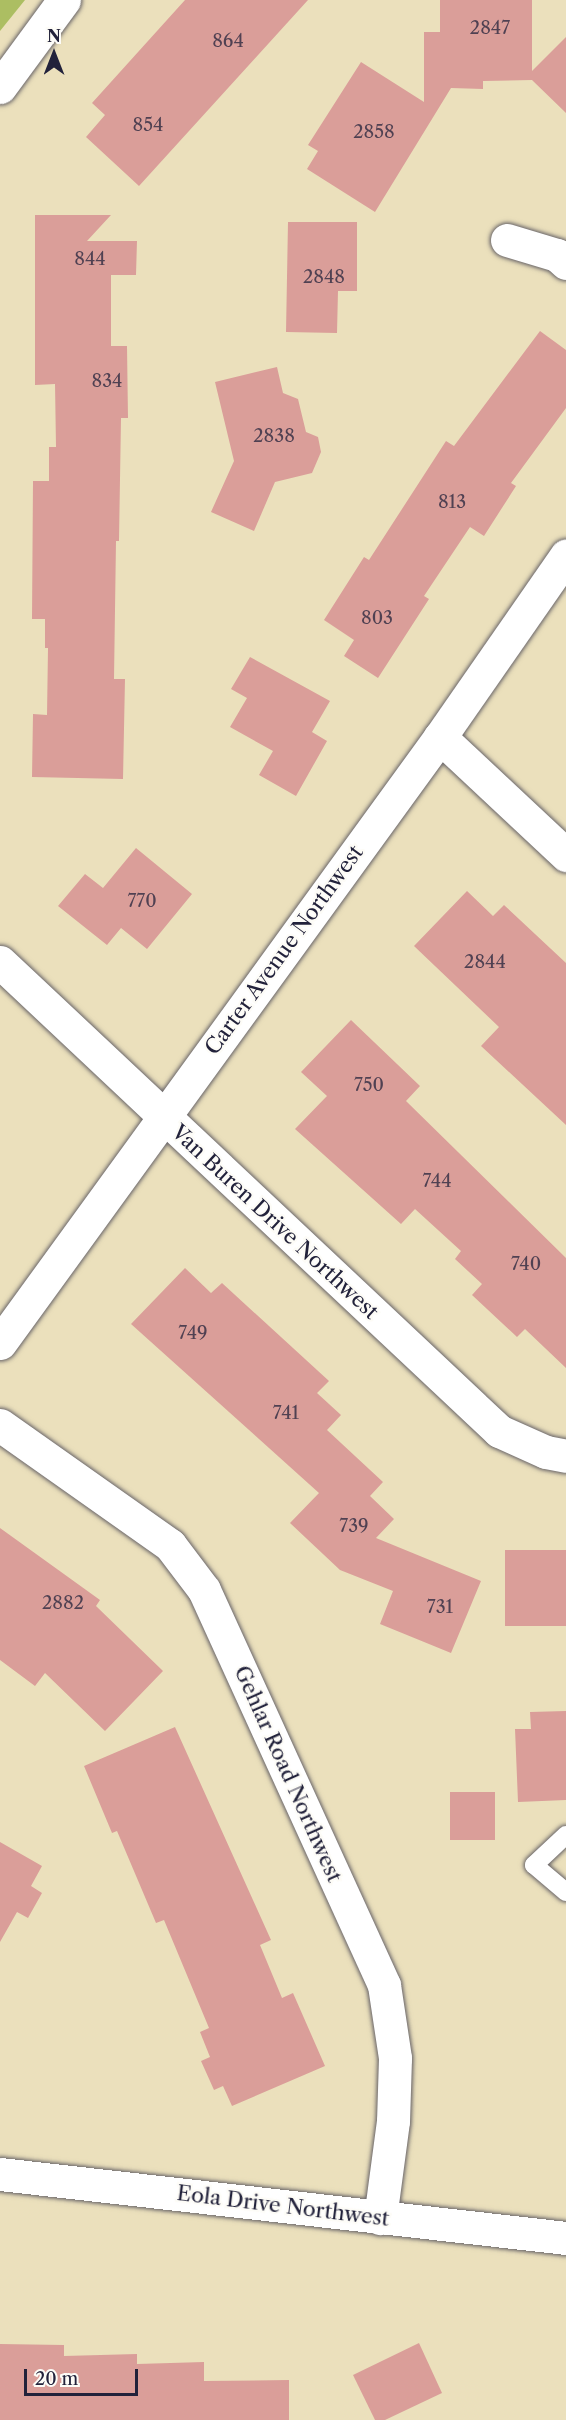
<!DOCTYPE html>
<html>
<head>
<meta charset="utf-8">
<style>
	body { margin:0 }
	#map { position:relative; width:566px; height:2420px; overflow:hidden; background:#ebe0bc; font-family:"Libre Caslon Text",serif }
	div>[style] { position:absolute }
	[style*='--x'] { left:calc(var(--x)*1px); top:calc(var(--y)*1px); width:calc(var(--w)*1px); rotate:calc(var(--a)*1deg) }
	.green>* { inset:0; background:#acbe62 }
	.building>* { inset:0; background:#da9e99; transform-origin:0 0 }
	.roads { filter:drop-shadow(0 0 2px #686468) drop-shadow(0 0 2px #686468) }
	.lane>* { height:18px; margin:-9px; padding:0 9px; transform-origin:9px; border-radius:9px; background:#fff }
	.street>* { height:33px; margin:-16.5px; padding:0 16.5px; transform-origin:16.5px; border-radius:16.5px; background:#fff }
	.secondary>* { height:33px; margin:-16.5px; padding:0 16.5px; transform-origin:16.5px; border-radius:16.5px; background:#fff }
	span { translate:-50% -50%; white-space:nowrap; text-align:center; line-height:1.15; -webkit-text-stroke:4.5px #fdfcf7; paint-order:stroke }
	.number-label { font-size:18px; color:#504152 }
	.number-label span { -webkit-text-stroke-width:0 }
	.street-label { font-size:21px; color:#22223b }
	.north { position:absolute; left:24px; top:24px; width:60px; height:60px; -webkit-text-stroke:4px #fdfcf7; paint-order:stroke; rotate:0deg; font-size:16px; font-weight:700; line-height:24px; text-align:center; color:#22223b }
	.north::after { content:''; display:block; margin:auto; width:21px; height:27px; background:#22223b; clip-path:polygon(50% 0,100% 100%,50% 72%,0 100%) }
	.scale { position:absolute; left:24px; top:2369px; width:114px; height:27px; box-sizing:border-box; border:3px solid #22223b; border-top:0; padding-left:8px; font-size:18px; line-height:21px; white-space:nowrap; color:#22223b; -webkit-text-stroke:4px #fdfcf7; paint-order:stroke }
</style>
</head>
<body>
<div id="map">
	<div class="green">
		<i style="clip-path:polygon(0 0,25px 0,0 31px)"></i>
	</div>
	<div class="building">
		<i style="clip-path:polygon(185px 0,308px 0,139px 186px,86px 137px,105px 115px,92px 103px)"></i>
		<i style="clip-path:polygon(440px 0,532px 0,532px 71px,566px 37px,566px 113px,532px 80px,483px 81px,483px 89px,451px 88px,375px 212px,307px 169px,318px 151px,308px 145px,361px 62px,424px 102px,424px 32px,440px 32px)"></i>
		<i style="clip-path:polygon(35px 215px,111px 215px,87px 241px,137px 241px,136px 275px,111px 275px,111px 346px,127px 346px,128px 418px,121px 418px,119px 541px,116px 541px,114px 679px,125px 679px,123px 779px,32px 777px,33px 714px,47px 715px,48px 648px,45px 648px,45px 619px,32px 619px,33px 481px,49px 481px,49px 447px,56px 447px,55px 384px,35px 385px)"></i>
		<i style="clip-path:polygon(288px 222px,357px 222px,357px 291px,338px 291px,337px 333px,286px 332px)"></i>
		<i style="clip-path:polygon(540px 331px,566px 350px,566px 408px,511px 483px,516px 486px,484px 536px,470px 527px,424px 596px,429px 599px,378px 678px,344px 656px,354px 640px,324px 620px,364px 557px,369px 560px,446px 441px,454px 446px)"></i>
		<i style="clip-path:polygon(277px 367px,283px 393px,298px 399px,306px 432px,318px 437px,321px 452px,312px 473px,275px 482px,254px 531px,211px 512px,234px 461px,215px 382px)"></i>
		<i style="clip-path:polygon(250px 657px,330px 701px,312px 732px,327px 741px,296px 796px,259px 775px,273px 751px,230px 727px,247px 698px,231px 689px)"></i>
		<i style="clip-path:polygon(136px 848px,192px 894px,147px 949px,121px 928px,107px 945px,58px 906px,85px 874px,103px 888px)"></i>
		<i style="clip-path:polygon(467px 891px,493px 916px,504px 905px,566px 963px,566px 1125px,481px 1046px,499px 1027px,414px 946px)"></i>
		<i style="clip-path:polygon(351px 1020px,420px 1086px,406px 1101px,566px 1258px,566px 1368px,525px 1329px,517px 1337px,472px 1295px,482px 1284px,455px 1259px,461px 1251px,415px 1209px,401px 1224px,295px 1129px,327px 1096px,301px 1072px)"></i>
		<i style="clip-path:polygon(185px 1268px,211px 1293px,222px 1283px,329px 1381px,317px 1393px,341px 1415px,327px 1430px,383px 1482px,370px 1496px,394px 1519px,376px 1538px,481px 1581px,451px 1653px,380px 1624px,393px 1591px,340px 1570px,290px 1523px,319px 1493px,131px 1324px)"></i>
		<i style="clip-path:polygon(0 1528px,100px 1600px,96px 1606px,163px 1671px,105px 1731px,45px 1673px,35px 1686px,0 1660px)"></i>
		<i style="left:566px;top:1550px;width:76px;height:61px;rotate:90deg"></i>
		<i style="clip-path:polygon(566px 1711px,566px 1800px,518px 1802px,515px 1729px,531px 1729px,530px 1712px)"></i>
		<i style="clip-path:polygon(175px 1727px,271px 1940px,260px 1945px,282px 1998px,293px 1993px,325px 2066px,232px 2106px,223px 2086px,214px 2090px,201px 2061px,210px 2057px,200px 2032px,209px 2028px,164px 1920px,156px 1923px,117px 1831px,112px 1833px,84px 1766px)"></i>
		<i style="left:450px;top:1792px;width:45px;height:48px"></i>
		<i style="clip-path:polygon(0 1842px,42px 1866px,31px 1886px,42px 1893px,28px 1918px,17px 1912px,0 1942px)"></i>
		<i style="clip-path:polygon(419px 2343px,442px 2393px,385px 2420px,375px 2420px,353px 2375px)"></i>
		<i style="clip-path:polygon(0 2344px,64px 2345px,64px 2356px,137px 2354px,137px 2364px,204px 2362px,204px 2381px,289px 2380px,289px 2420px,0 2420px)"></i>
	</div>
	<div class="roads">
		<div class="lane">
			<i style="--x:566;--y:1835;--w:44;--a:136.8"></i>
			<i style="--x:534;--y:1865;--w:42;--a:40.2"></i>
		</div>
		<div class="street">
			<i style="--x:0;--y:87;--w:108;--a:-53.7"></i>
			<i style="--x:507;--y:240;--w:52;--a:16.7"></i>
			<i style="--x:557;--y:255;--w:12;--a:42"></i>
			<i style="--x:440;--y:737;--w:173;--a:43.1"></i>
			<i style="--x:0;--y:962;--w:685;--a:43.22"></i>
			<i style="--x:499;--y:1431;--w:51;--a:24.1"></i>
			<i style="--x:546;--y:1452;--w:20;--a:11"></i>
			<i style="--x:0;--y:1343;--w:749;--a:-54.02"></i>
			<i style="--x:440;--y:737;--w:221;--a:-55.2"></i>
			<i style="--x:0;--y:1425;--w:208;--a:35.2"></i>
			<i style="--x:170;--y:1545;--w:56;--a:52.9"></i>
			<i style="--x:204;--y:1590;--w:434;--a:65.5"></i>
			<i style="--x:384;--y:1985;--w:74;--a:81.4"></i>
			<i style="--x:395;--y:2058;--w:63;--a:91.8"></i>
			<i style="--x:393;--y:2121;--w:98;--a:97.6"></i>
		</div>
		<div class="secondary">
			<i style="--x:0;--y:2174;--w:570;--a:6.45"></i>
		</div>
	</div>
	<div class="number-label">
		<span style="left:490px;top:28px">2847</span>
		<span style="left:228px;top:41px">864</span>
		<span style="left:148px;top:125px">854</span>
		<span style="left:374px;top:132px">2858</span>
		<span style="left:90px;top:259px">844</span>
		<span style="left:324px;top:277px">2848</span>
		<span style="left:107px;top:381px">834</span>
		<span style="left:274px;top:436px">2838</span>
		<span style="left:452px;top:502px">813</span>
		<span style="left:377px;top:618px">803</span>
		<span style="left:142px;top:901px">770</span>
		<span style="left:485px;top:962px">2844</span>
		<span style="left:369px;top:1085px">750</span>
		<span style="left:437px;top:1181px">744</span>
		<span style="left:526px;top:1264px">740</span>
		<span style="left:193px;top:1333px">749</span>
		<span style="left:286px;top:1413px">741</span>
		<span style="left:354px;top:1526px">739</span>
		<span style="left:63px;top:1603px">2882</span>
		<span style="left:440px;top:1607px">731</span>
	</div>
	<div class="street-label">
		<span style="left:284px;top:950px;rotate:-54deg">Carter Avenue Northwest</span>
		<span style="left:275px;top:1222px;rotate:43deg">Van Buren Drive Northwest</span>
		<span style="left:288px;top:1774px;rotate:66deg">Gehlar Road Northwest</span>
		<span style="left:283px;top:2206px;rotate:7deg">Eola Drive Northwest</span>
	</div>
	<div class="north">N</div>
	<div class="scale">20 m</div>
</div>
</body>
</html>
